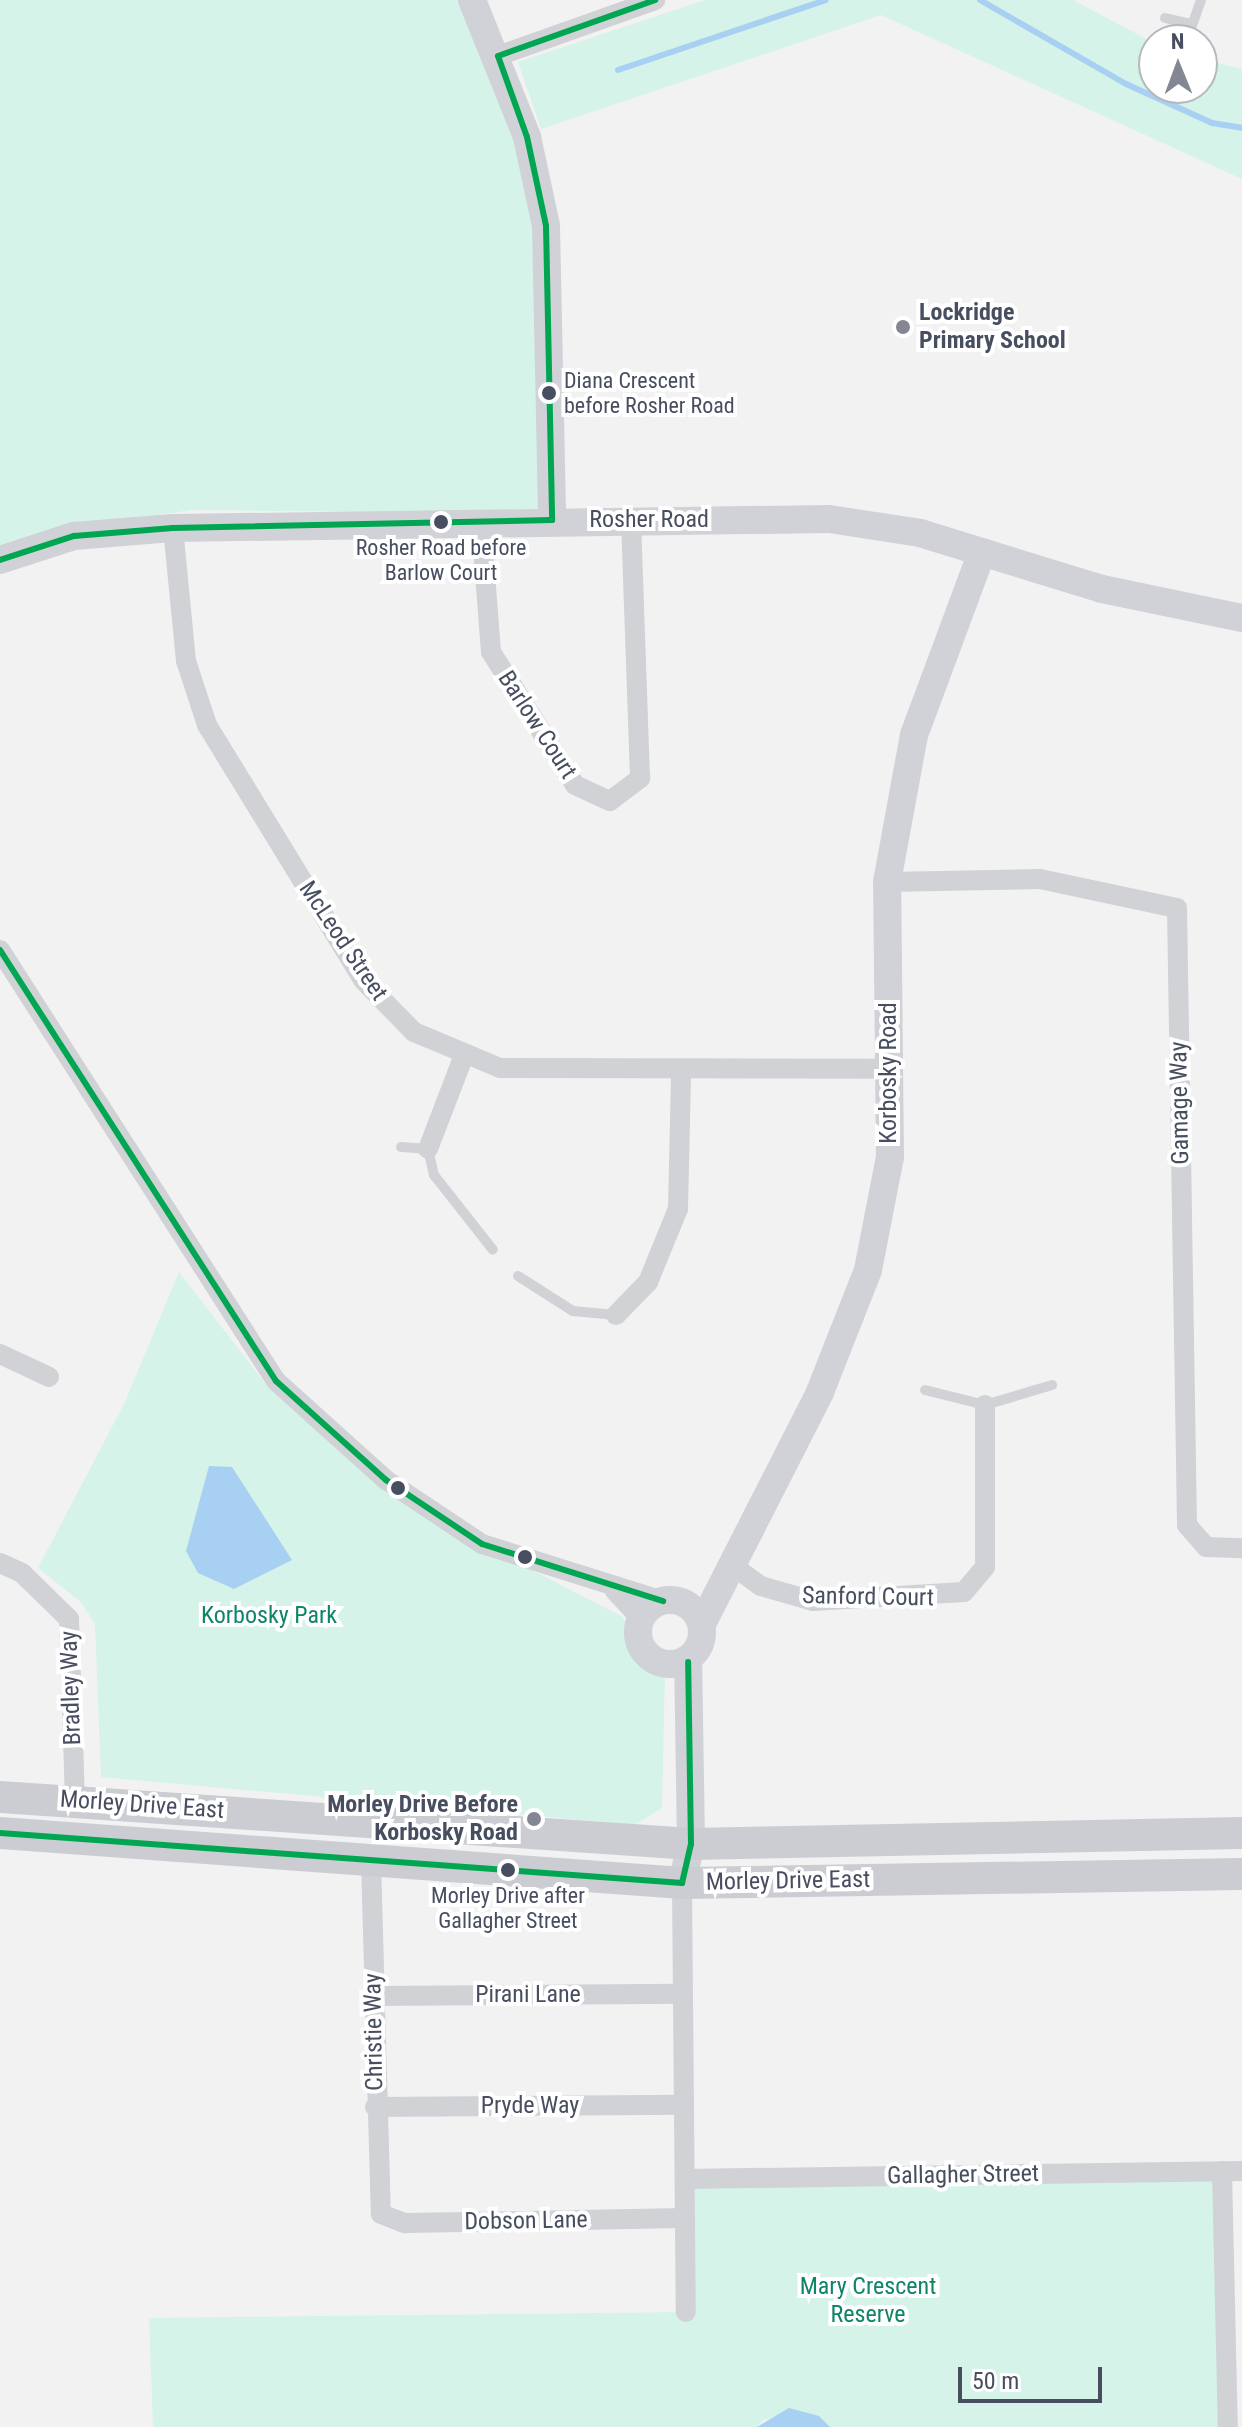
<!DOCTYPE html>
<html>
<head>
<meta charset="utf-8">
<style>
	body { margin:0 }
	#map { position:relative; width:1242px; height:2427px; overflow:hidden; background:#f3f2f2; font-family:"Roboto Condensed",sans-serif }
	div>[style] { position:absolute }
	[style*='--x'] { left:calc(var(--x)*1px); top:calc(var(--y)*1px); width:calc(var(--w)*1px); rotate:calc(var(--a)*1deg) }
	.green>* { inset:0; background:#d5f3e8 }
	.water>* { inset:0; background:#a7d0f3 }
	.stream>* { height:6px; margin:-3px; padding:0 3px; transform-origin:3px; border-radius:3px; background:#a7d0f3 }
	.lane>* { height:10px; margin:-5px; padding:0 5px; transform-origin:5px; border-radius:5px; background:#d0d2d6 }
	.street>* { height:20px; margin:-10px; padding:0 10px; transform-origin:10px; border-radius:10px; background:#d0d2d6 }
	.secondary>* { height:28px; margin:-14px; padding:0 14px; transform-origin:14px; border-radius:14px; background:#d0d2d7 }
	.secondary>.ring { margin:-14px; padding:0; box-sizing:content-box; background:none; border:28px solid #d0d2d7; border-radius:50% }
	.primary>* { height:32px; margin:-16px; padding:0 16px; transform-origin:16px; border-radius:16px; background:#cbcdd3 }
	.bus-1>* { height:6px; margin:-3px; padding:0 3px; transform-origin:3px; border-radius:3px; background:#00a651 }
	.dots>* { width:22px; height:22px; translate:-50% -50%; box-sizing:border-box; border:4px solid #fff; border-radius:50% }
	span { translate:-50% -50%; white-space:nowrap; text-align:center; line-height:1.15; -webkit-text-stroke:8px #fff; paint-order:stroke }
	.bus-label { font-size:22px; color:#474e60 }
	.left { translate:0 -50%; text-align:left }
	.poi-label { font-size:24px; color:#474e60; font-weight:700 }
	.right { translate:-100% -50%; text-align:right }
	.street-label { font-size:24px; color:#474e60 }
	.park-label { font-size:24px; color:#0f8466 }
	.north { position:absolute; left:1138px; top:24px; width:80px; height:80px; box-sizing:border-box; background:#fff; border:2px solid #b5b8bf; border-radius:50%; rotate:359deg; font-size:22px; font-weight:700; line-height:32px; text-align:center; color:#474e60 }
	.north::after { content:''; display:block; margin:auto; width:28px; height:36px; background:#838793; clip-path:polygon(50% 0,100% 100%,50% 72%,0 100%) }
	.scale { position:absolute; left:958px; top:2367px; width:144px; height:36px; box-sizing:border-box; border:4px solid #474e60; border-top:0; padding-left:10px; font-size:24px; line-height:28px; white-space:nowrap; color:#474e60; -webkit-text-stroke:6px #fff; paint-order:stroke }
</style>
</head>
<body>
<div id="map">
	<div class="green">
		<i style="clip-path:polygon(0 0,474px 0,527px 137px,554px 514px,192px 510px,74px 527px,0 555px)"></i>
		<i style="clip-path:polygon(705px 0,1073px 0,1154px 43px,1154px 88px,1202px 88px,1202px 59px,1242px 69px,1242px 179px,881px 15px,541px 129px,518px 62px)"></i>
		<i style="clip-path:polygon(179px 1272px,268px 1387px,413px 1509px,621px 1616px,665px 1675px,662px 1808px,635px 1825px,101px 1777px,95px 1624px,81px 1602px,38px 1568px,125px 1402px)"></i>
		<i style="clip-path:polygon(1222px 2171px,1228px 2427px,830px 2427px,819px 2416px,763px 2420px,757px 2427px,153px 2427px,149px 2318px,686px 2312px,685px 2179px)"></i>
	</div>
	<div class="water">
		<i style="clip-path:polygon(209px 1466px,232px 1467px,292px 1560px,234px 1589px,198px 1573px,186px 1551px)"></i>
		<i style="clip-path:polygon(789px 2408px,819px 2416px,830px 2427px,757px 2427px)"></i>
	</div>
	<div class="stream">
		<i style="--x:980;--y:0;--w:168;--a:29.9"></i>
		<i style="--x:1126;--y:84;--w:94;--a:24.4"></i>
		<i style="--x:1212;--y:123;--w:30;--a:9"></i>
		<i style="--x:618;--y:70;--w:219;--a:-18.6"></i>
	</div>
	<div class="lane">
		<i style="--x:1165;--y:18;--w:23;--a:13"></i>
		<i style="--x:1187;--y:40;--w:42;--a:-70.7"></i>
		<i style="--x:401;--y:1147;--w:27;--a:4"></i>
		<i style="--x:428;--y:1149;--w:27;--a:77"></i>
		<i style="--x:434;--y:1175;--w:95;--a:51.8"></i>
		<i style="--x:518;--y:1276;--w:65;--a:32.5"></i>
		<i style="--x:573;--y:1311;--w:43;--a:5.3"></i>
		<i style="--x:925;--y:1390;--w:62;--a:14"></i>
		<i style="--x:985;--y:1405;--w:70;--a:-16.6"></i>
	</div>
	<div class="street">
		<i style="--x:498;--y:56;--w:167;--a:-19.6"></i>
		<i style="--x:481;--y:522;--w:130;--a:85.6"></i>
		<i style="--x:491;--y:652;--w:157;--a:57.7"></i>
		<i style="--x:575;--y:785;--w:38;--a:25"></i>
		<i style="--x:610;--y:801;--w:38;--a:-37"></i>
		<i style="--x:640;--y:778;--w:257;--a:-92"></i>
		<i style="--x:173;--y:528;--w:134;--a:84.4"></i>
		<i style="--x:186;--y:661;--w:67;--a:71.8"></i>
		<i style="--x:207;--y:725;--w:299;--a:58.5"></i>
		<i style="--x:363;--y:980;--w:73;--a:45.6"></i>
		<i style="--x:414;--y:1032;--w:93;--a:22.7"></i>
		<i style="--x:500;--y:1068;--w:390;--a:0.1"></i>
		<i style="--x:887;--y:882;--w:153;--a:-1.1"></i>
		<i style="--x:1040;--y:879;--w:140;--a:12"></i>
		<i style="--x:1177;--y:908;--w:617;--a:89.07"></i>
		<i style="--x:1187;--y:1525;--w:29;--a:49"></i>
		<i style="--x:1206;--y:1547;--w:36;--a:2"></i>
		<i style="--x:0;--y:950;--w:512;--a:57.37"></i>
		<i style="--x:276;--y:1381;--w:148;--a:42"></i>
		<i style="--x:386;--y:1480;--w:115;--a:33.7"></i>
		<i style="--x:482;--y:1544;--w:190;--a:17.5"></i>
		<i style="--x:428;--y:1149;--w:97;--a:-69"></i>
		<i style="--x:616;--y:1315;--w:46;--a:-45.9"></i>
		<i style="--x:648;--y:1282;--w:79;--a:-67.7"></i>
		<i style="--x:678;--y:1209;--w:136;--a:-88.7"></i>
		<i style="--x:0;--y:1354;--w:54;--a:25.1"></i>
		<i style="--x:0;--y:1563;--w:24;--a:24"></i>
		<i style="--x:22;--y:1573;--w:66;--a:44.4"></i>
		<i style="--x:69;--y:1619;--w:179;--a:88.1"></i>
		<i style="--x:729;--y:1563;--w:39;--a:36"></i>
		<i style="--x:761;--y:1586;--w:54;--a:16.1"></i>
		<i style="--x:813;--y:1601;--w:151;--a:-3.4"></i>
		<i style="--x:964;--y:1592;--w:33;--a:-50"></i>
		<i style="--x:985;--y:1567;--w:162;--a:-90"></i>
		<i style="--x:615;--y:1591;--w:38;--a:47"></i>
		<i style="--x:371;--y:1861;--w:353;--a:88.4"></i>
		<i style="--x:381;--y:2214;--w:26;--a:21"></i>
		<i style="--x:405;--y:2223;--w:280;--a:-1"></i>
		<i style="--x:682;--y:1883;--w:429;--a:89.5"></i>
		<i style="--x:373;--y:1996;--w:310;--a:-0.4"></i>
		<i style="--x:375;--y:2107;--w:309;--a:-0.4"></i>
		<i style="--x:1222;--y:2171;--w:256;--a:88.7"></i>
		<i style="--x:685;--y:2179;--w:557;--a:-0.82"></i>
	</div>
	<div class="secondary">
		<i style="--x:472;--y:0;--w:148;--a:68.1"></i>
		<i style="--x:527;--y:137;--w:91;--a:77.9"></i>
		<i style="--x:546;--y:226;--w:294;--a:88.8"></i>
		<i style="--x:0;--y:560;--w:78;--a:-18"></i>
		<i style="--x:74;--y:536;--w:99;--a:-4.6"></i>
		<i style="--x:173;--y:528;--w:656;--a:-0.79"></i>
		<i style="--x:829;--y:519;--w:92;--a:8.7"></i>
		<i style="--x:920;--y:533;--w:190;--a:17.1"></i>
		<i style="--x:1102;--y:589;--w:143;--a:11.7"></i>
		<i class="ring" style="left:638px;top:1600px;width:36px;height:36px"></i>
		<i style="--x:702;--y:1624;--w:260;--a:-63"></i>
		<i style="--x:820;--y:1392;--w:131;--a:-68.5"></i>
		<i style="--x:868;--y:1270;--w:115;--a:-79"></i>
		<i style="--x:890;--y:1157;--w:275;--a:-90.6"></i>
		<i style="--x:887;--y:882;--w:149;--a:-79.6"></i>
		<i style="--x:914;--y:735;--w:195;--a:-69.6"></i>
		<i style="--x:682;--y:1883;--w:40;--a:-77"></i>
		<i style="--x:691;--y:1844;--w:182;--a:-90.9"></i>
	</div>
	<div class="primary">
		<i style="--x:0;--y:1797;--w:693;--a:3.89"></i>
		<i style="--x:691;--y:1844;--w:551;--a:-1.14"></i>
		<i style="--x:0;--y:1833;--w:684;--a:4.19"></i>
		<i style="--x:682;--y:1883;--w:560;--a:-0.92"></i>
	</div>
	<div class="bus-1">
		<i style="--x:498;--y:56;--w:86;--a:70.3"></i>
		<i style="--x:527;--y:137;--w:91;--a:77.9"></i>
		<i style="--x:546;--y:226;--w:294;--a:88.8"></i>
		<i style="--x:498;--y:56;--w:167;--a:-19.6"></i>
		<i style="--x:0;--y:560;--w:78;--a:-18"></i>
		<i style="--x:74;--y:536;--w:99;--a:-4.6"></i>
		<i style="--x:173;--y:528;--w:379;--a:-1.2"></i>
		<i style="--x:0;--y:950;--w:512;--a:57.37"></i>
		<i style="--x:276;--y:1381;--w:148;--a:42"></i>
		<i style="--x:386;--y:1480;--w:115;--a:33.7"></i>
		<i style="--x:482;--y:1544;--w:190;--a:17.5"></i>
		<i style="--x:0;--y:1833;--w:684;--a:4.19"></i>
		<i style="--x:682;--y:1883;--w:40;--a:-77"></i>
		<i style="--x:691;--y:1844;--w:182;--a:-90.9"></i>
	</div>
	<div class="dots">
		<i style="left:903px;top:327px;background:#838793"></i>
		<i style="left:549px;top:393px;background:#474e60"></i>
		<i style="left:441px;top:522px;background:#474e60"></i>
		<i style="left:398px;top:1488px;background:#474e60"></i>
		<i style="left:525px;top:1557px;background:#474e60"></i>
		<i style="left:534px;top:1819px;background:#838793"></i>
		<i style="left:508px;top:1870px;background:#474e60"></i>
	</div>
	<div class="bus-label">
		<span class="left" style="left:564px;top:393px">Diana Crescent<br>before Rosher Road</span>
		<span style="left:441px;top:560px">Rosher Road before<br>Barlow Court</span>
		<span style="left:508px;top:1908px">Morley Drive after<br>Gallagher Street</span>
	</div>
	<div class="poi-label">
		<span class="left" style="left:919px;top:327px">Lockridge<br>Primary School</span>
		<span class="right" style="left:518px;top:1819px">Morley Drive Before<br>Korbosky Road</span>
	</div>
	<div class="street-label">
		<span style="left:649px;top:520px">Rosher Road</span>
		<span style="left:537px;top:725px;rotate:57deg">Barlow Court</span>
		<span style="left:343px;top:941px;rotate:56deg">McLeod Street</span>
		<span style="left:889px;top:1073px;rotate:-90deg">Korbosky Road</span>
		<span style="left:1180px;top:1103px;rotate:-91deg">Gamage Way</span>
		<span style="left:868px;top:1597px;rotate:1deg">Sanford Court</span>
		<span style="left:71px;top:1688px;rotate:-92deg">Bradley Way</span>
		<span style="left:142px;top:1805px;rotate:4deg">Morley Drive East</span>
		<span style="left:788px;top:1881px;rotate:-1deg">Morley Drive East</span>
		<span style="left:528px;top:1995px">Pirani Lane</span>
		<span style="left:374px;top:2032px;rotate:-91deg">Christie Way</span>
		<span style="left:530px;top:2106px">Pryde Way</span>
		<span style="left:963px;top:2175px;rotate:-1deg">Gallagher Street</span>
		<span style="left:526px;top:2221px;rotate:-1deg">Dobson Lane</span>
	</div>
	<div class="park-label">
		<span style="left:269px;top:1616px">Korbosky Park</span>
		<span style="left:868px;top:2301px">Mary Crescent<br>Reserve</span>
	</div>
	<div class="north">N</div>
	<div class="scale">50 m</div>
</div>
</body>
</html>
